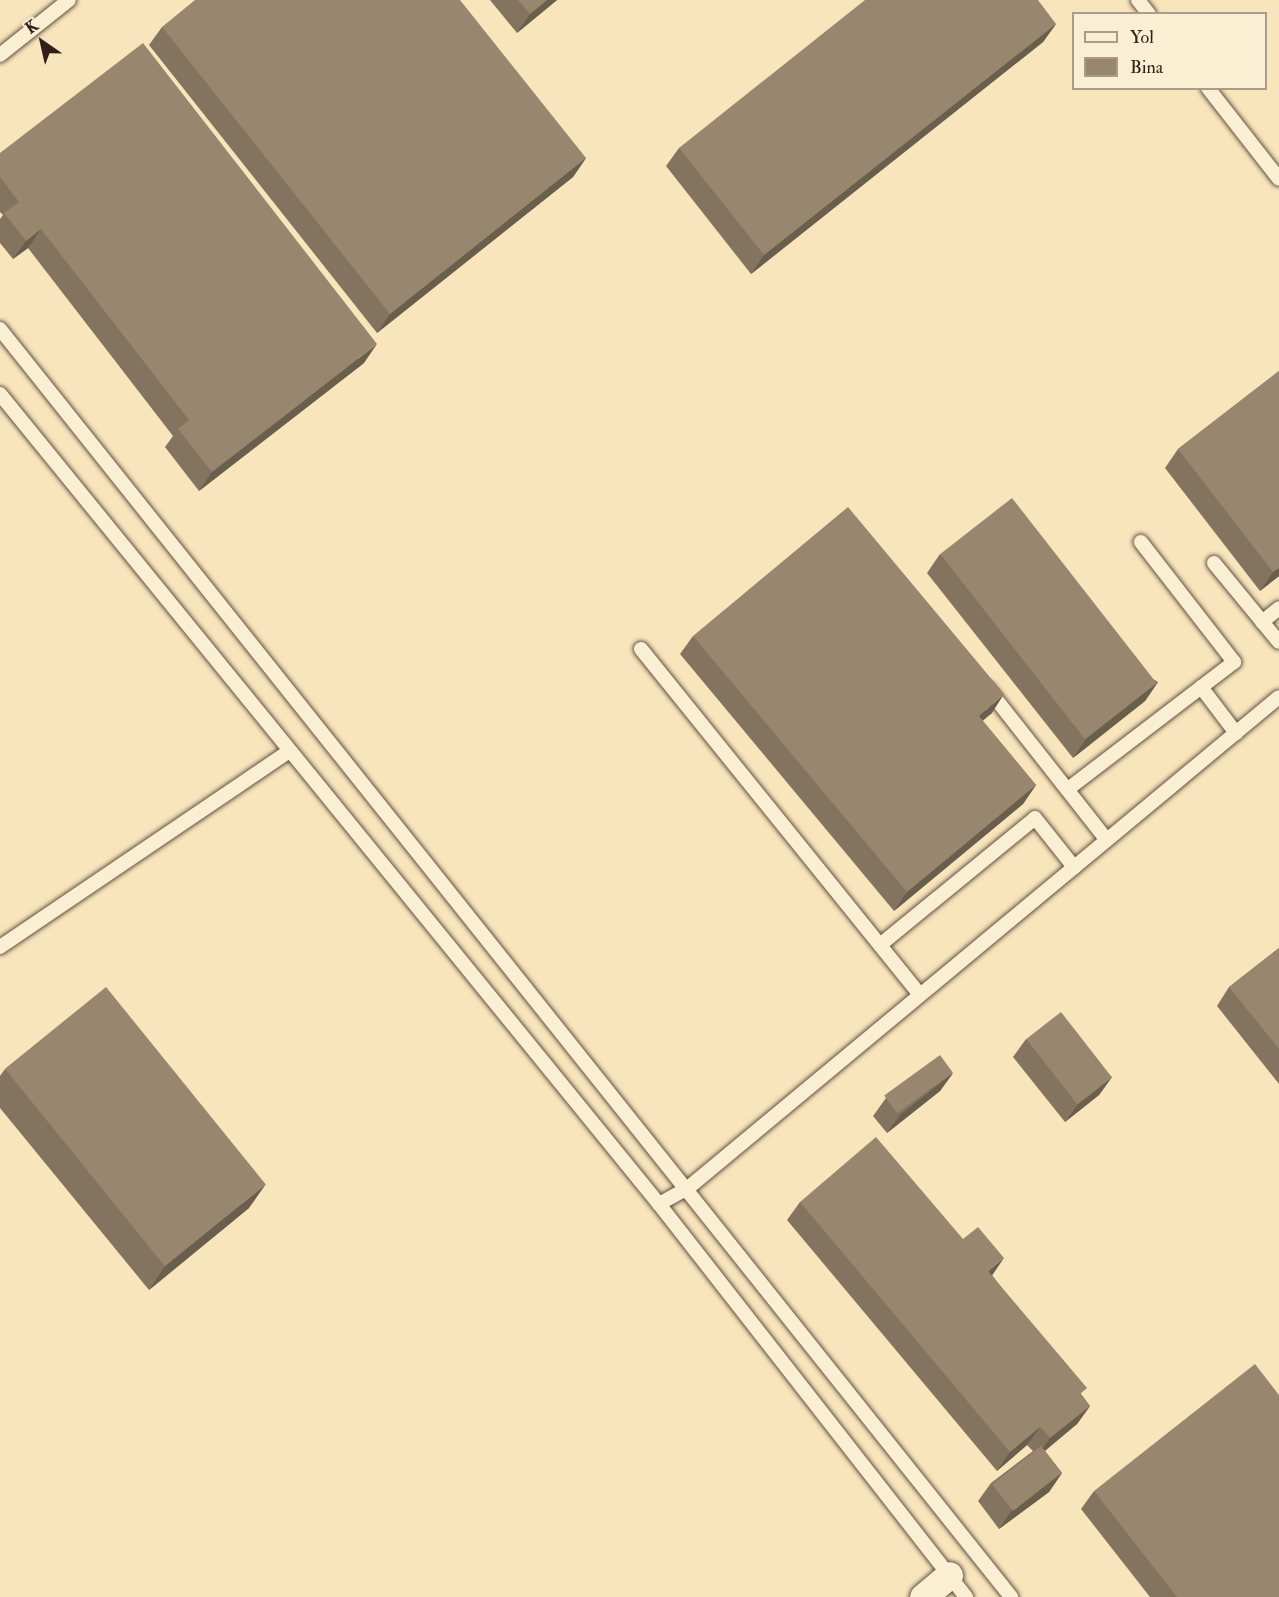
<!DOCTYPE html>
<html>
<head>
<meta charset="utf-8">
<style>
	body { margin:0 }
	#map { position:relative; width:1279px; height:1597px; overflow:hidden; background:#f8e5bc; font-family:"IM FELL Double Pica",serif }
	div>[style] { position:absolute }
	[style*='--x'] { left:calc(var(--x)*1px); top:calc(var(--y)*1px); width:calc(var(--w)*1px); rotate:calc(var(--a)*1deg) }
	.roads { filter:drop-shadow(0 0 2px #635142) drop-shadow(0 0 2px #635142) }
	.service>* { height:14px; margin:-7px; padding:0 7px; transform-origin:7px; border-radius:7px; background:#faeed3 }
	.minor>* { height:27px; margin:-13.5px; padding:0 13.5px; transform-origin:13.5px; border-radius:13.5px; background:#faeed3 }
	.wall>* { inset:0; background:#83735f }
	.shaded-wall>* { inset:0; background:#6a5e4d }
	.building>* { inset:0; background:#98866e; transform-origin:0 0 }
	span { translate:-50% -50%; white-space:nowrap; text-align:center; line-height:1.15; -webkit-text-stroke:4.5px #faeed3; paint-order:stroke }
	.legend { position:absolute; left:1072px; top:12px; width:195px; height:78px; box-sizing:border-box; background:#faeed3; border:2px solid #aa9c89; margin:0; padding:8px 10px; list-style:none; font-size:18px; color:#312019 }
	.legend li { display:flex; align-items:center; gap:12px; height:30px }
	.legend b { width:30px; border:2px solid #aa9c89 }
	.north { position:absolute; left:12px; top:12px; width:60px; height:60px; -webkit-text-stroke:4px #faeed3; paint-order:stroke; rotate:326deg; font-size:16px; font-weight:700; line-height:24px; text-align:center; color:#312019 }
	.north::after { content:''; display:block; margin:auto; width:21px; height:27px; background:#312019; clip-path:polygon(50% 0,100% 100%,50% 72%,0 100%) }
</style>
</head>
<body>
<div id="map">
	<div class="roads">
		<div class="service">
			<i style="--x:1138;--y:0;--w:18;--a:52"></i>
			<i style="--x:0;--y:55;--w:88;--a:-38.6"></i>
			<i style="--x:1208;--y:88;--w:115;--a:52"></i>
			<i style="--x:0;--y:329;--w:1622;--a:51.43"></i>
			<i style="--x:0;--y:394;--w:1044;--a:50.87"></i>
			<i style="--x:659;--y:1204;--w:499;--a:52"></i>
			<i style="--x:1214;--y:563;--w:102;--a:50.6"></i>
			<i style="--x:1262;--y:622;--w:22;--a:-39"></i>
			<i style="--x:641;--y:649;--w:444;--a:51.1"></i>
			<i style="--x:1201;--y:687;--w:58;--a:52.7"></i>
			<i style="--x:988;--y:689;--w:192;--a:51.8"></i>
			<i style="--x:1068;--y:789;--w:209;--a:-37.4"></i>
			<i style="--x:1234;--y:662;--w:152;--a:-127.8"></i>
			<i style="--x:880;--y:945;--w:200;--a:-39.3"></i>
			<i style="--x:1035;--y:818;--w:63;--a:51.5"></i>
			<i style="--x:0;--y:947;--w:350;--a:-34.1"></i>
			<i style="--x:659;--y:1204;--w:33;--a:-29"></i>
			<i style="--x:688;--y:1188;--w:768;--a:-39.72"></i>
		</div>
		<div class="minor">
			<i style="--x:923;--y:1597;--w:34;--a:-40"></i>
		</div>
	</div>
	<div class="wall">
		<i style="clip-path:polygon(490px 0,557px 0,517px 33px)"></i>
		<i style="clip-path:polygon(1056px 24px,1043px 42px,751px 274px,666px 166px,679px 148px)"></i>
		<i style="clip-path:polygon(162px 27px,586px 158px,573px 177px,377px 333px,149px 45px)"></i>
		<i style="clip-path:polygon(0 153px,364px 363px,199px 491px,165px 447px,173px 436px,28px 248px,13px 259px,0 243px,0 219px,3px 215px,0 212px)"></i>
		<i style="clip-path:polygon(1279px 371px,1279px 576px,1260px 591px,1165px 468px,1178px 449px)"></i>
		<i style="clip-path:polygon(940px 554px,1158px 682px,1145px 701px,1073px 758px,927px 573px)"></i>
		<i style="clip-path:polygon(693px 636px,992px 713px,982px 720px,1036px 785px,1023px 804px,894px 911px,680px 654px)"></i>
		<i style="clip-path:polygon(1279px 948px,1279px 1084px,1217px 1006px,1229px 987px)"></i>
		<i style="clip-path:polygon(1026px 1039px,1112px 1077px,1099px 1095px,1065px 1122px,1013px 1057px)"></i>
		<i style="clip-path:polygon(5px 1069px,249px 1208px,149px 1290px,0 1108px,0 1076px)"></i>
		<i style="clip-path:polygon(953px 1073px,940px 1091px,887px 1133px,873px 1116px,886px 1098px)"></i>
		<i style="clip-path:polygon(800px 1202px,992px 1275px,1090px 1406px,1077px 1424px,1045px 1451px,1062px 1473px,1049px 1492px,999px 1529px,978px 1501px,991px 1483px,1033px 1451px,1027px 1445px,997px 1471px,787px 1220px)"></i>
		<i style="clip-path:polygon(1094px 1491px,1279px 1597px,1150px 1597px,1081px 1509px)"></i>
	</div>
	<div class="shaded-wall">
		<i style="clip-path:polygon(547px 0,557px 0,517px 33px,530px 14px)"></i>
		<i style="clip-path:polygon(1056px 24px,1043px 42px,751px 274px,764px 255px)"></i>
		<i style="clip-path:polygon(586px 158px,573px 177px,377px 333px,390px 314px)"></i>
		<i style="clip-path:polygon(41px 229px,28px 248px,13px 259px,26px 241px)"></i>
		<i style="clip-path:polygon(377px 344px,364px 363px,199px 491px,212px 472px)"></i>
		<i style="clip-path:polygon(1279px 568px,1279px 576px,1260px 591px,1273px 572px)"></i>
		<i style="clip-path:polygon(1158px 682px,1145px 701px,1073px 758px,1086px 739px)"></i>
		<i style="clip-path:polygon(1004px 694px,992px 713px,966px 735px,979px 716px)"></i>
		<i style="clip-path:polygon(1036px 785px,1023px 804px,894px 911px,907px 892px)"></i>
		<i style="clip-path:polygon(953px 1073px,940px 1091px,887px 1133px,900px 1115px)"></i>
		<i style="clip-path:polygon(1112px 1077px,1099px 1095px,1065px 1122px,1078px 1104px)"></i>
		<i style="clip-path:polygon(266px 1184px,249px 1208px,149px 1290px,165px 1266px)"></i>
		<i style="clip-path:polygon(1004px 1258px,991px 1277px,988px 1271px)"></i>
		<i style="clip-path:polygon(1090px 1406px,1077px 1424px,1037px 1457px,1050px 1438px)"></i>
		<i style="clip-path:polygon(1040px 1427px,1027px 1445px,997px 1471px,1010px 1452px)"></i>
		<i style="clip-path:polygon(1062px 1473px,1049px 1492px,999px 1529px,1012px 1510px)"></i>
	</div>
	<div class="building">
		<i style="clip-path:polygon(195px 0,460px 0,586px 158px,390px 314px,162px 27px)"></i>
		<i style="clip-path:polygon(518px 0,547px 0,530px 14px)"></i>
		<i style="clip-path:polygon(865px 0,1038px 0,1056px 24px,764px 255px,679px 148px)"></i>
		<i style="clip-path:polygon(143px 43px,377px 344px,212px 472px,178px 429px,189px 420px,41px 229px,26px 241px,4px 213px,19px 202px,0 177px,0 153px)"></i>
		<i style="clip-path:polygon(1279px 371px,1279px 568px,1273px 572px,1178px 449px)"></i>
		<i style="left:1012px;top:498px;width:235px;height:91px;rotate:52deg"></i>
		<i style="clip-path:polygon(848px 507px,1004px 694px,979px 716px,1036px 785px,907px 892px,693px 636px)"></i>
		<i style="clip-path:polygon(1279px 948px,1279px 1049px,1229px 987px)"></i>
		<i style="left:106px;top:987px;width:254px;height:130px;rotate:51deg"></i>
		<i style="left:1061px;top:1012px;width:83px;height:44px;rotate:52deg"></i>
		<i style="left:940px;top:1055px;width:22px;height:69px;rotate:54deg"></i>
		<i style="clip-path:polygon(876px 1137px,963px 1239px,978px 1227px,1004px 1258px,988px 1271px,1087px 1388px,1080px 1394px,1090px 1406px,1050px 1438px,1040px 1427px,1010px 1452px,800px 1202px)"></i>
		<i style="clip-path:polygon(1255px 1364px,1279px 1395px,1279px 1597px,1177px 1597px,1094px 1491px)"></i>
		<i style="left:1041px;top:1446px;width:34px;height:62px;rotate:52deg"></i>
	</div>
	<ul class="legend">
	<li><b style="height:8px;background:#faeed3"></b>Yol</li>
	<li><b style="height:16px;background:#98866e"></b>Bina</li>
	</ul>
	<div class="north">K</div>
</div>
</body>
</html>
